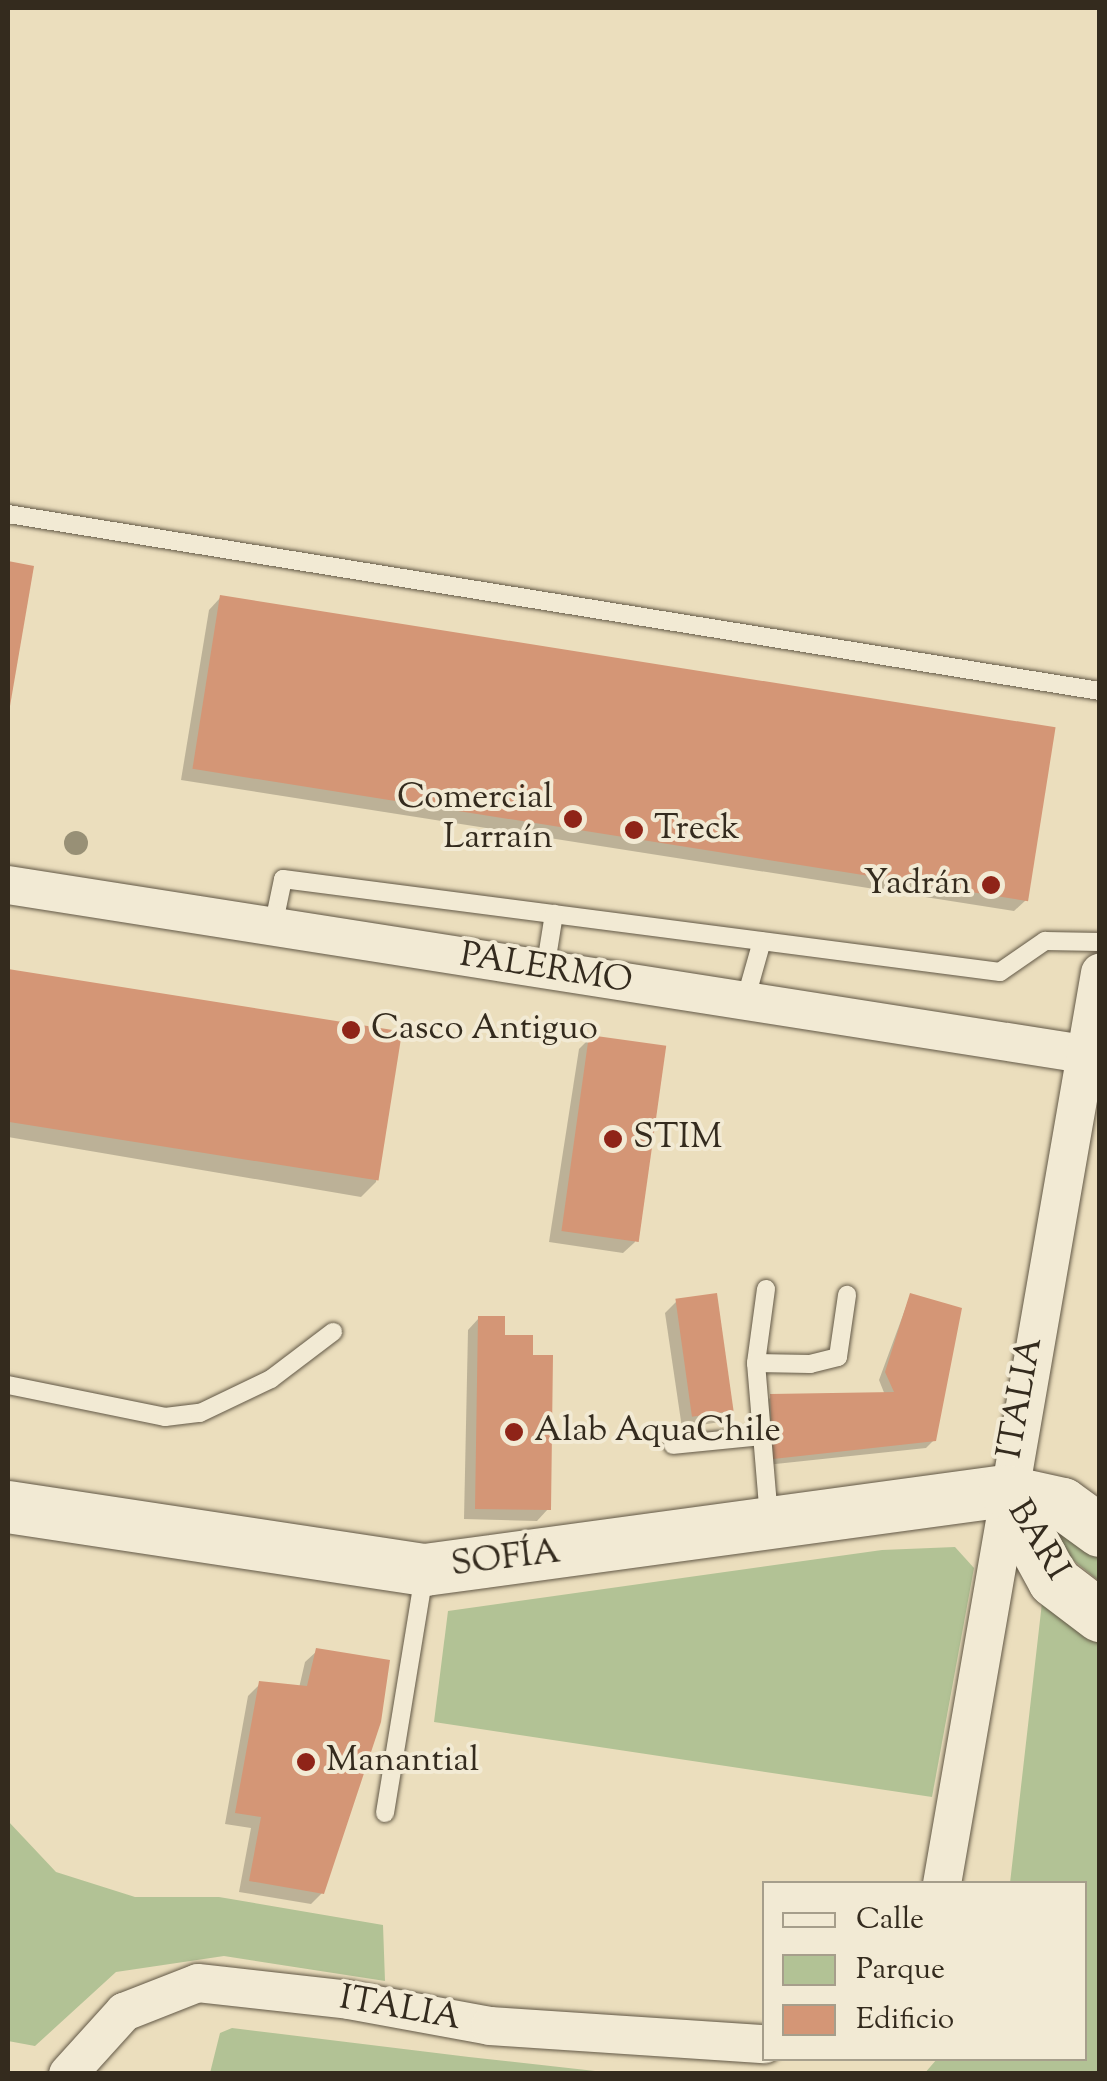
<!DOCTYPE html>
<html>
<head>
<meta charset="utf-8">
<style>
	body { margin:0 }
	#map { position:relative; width:1107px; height:2081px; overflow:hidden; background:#ebdebd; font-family:"Sorts Mill Goudy",serif }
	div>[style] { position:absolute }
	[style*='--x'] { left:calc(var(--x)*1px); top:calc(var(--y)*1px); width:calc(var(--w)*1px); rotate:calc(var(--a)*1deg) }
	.green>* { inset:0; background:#b2c295 }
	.shadow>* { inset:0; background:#0003 }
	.building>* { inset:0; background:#d49676; transform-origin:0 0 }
	.roads { filter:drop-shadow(0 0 2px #625846) drop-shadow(0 0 2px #625846) }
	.lane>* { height:18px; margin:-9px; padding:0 9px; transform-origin:9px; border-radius:9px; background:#f2ead4 }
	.street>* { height:38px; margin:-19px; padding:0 19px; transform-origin:19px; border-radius:19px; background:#f2ead4 }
	.secondary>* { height:52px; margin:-26px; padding:0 26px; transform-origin:26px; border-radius:26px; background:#f2ead4 }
	.trees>* { width:24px; height:24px; margin:-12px; border-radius:50%; background:#989076 }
	.dots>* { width:28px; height:28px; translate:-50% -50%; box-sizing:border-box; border:5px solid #f2ead4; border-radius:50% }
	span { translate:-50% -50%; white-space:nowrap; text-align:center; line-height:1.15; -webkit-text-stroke:8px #f2ead4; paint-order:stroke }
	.poi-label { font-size:35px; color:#342b1e }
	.right { translate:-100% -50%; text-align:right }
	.left { translate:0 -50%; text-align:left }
	.street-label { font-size:35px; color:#342b1e }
	.frame { position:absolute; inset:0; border:10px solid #342b1e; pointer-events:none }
	.legend { position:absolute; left:762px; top:1881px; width:325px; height:180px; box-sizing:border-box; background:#f2ead4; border:2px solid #a69e8b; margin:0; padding:12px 18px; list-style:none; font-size:30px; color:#342b1e }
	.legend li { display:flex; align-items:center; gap:20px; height:50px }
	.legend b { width:50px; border:2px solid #a69e8b }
</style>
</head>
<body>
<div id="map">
	<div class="green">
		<i style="clip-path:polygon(1055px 1525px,1099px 1539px,1099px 1581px,1063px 1552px)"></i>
		<i style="clip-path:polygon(955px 1547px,974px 1568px,932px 1797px,434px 1722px,448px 1611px,882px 1550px)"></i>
		<i style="clip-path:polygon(1044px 1585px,1099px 1626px,1099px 2073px,924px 2074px,937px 2059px,1084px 2058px,1084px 1884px,1010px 1883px)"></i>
		<i style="clip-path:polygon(8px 1821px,56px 1872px,135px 1897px,219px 1897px,383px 1925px,385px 1981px,224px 1956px,116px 1972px,35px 2046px,8px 2041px)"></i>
		<i style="clip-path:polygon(232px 2028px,469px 2057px,613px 2073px,210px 2073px,220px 2033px)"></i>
	</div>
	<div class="shadow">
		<i style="clip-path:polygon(8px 564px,31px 568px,8px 703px)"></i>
		<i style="clip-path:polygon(220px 598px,1026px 900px,1014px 911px,181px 780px,209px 610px)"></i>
		<i style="clip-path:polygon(8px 972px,399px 1034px,376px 1182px,361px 1197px,8px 1137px)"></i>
		<i style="clip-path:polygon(590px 1038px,635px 1242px,623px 1253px,549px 1242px,579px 1049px)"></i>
		<i style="clip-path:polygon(910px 1296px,934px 1440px,926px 1448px,766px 1465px,764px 1404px,771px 1397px,885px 1395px,879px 1380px)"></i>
		<i style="clip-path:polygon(676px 1302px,732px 1410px,720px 1422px,682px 1428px,665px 1313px)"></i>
		<i style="clip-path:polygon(479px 1318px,548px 1509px,537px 1521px,464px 1519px,468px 1330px)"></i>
		<i style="clip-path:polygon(317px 1651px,322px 1893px,311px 1904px,239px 1892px,251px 1828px,225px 1824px,248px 1696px,260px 1684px,299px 1688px,305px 1662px)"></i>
	</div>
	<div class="building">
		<i style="clip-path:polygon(8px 561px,34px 566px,10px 706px,8px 706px)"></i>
		<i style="left:220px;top:595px;width:846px;height:176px;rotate:9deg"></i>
		<i style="left:8px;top:969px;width:399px;height:151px;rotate:9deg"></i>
		<i style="left:589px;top:1035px;width:78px;height:198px;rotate:8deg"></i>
		<i style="left:717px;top:1293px;width:119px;height:42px;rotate:82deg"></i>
		<i style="clip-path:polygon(910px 1293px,962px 1308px,936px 1441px,773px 1459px,770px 1394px,894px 1392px,885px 1372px)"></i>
		<i style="clip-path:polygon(478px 1316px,505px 1316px,505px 1335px,533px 1335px,533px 1355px,553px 1355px,551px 1510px,475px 1509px)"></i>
		<i style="clip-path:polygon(316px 1648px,390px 1660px,381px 1722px,324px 1894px,249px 1881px,261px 1817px,235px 1813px,259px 1681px,307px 1686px)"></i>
	</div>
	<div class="roads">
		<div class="lane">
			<i style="--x:8;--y:514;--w:1106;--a:9.21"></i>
			<i style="--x:273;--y:927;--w:49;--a:-78.2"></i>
			<i style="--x:283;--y:879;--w:723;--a:7.39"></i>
			<i style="--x:1000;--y:972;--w:55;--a:-34.6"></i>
			<i style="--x:1045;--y:941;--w:55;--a:1"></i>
			<i style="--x:545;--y:970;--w:57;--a:-80.9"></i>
			<i style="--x:745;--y:1001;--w:62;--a:-74.2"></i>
			<i style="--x:766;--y:1289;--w:75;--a:97.7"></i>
			<i style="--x:756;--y:1363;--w:156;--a:85.2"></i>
			<i style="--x:756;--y:1363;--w:54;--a:1.1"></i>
			<i style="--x:810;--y:1364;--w:29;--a:-14"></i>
			<i style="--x:838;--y:1357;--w:63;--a:-81.7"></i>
			<i style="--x:8;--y:1385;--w:160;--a:11.5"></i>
			<i style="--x:165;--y:1417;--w:35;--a:-7"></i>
			<i style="--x:200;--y:1413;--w:79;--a:-25.6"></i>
			<i style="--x:271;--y:1379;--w:78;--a:-37.2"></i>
			<i style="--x:673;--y:1445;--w:88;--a:-5.8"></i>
			<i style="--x:385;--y:1813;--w:241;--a:-80.7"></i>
		</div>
		<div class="street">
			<i style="--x:8;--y:885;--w:1089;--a:8.93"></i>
			<i style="--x:942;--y:1884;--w:925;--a:-80.16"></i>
			<i style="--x:68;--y:2074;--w:84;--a:-47.9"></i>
			<i style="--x:124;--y:2012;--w:79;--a:-21.4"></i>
			<i style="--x:198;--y:1983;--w:152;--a:6.4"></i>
			<i style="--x:349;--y:2000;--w:143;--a:10.4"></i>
			<i style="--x:490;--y:2026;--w:275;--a:3.8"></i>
		</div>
		<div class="secondary">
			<i style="--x:1005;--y:1491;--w:102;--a:61.4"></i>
			<i style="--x:1054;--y:1581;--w:58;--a:37.3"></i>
			<i style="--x:8;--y:1507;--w:422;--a:8.6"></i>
			<i style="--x:425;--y:1570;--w:585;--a:-7.76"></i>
			<i style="--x:1005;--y:1491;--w:59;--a:12.6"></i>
			<i style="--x:1063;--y:1504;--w:46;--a:36.1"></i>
		</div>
	</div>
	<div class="trees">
		<i style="left:76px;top:843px"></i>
	</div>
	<div class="dots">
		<i style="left:573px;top:819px;background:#8f2418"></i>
		<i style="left:634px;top:830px;background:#8f2418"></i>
		<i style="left:991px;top:885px;background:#8f2418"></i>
		<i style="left:351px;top:1030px;background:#8f2418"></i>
		<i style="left:613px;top:1139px;background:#8f2418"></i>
		<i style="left:514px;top:1432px;background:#8f2418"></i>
		<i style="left:306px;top:1762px;background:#8f2418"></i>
	</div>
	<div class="poi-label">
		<span class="right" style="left:553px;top:819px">Comercial<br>Larraín</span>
		<span class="left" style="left:654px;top:830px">Treck</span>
		<span class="right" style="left:971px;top:885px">Yadrán</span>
		<span class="left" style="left:371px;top:1030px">Casco Antiguo</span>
		<span class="left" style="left:633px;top:1139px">STIM</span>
		<span class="left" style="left:534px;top:1432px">Alab AquaChile</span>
		<span class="left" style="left:326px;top:1762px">Manantial</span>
	</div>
	<div class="street-label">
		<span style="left:546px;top:970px;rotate:9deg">PALERMO</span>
		<span style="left:1022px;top:1398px;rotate:-80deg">ITALIA</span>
		<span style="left:1037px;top:1541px;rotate:59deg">BARI</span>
		<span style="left:506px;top:1560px;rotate:-7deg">SOFÍA</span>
		<span style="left:400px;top:2010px;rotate:10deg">ITALIA</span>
	</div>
	<div class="frame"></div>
	<ul class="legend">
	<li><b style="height:12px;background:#f2ead4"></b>Calle</li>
	<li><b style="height:28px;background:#b2c295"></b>Parque</li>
	<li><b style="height:28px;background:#d49676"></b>Edificio</li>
	</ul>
</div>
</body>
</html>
